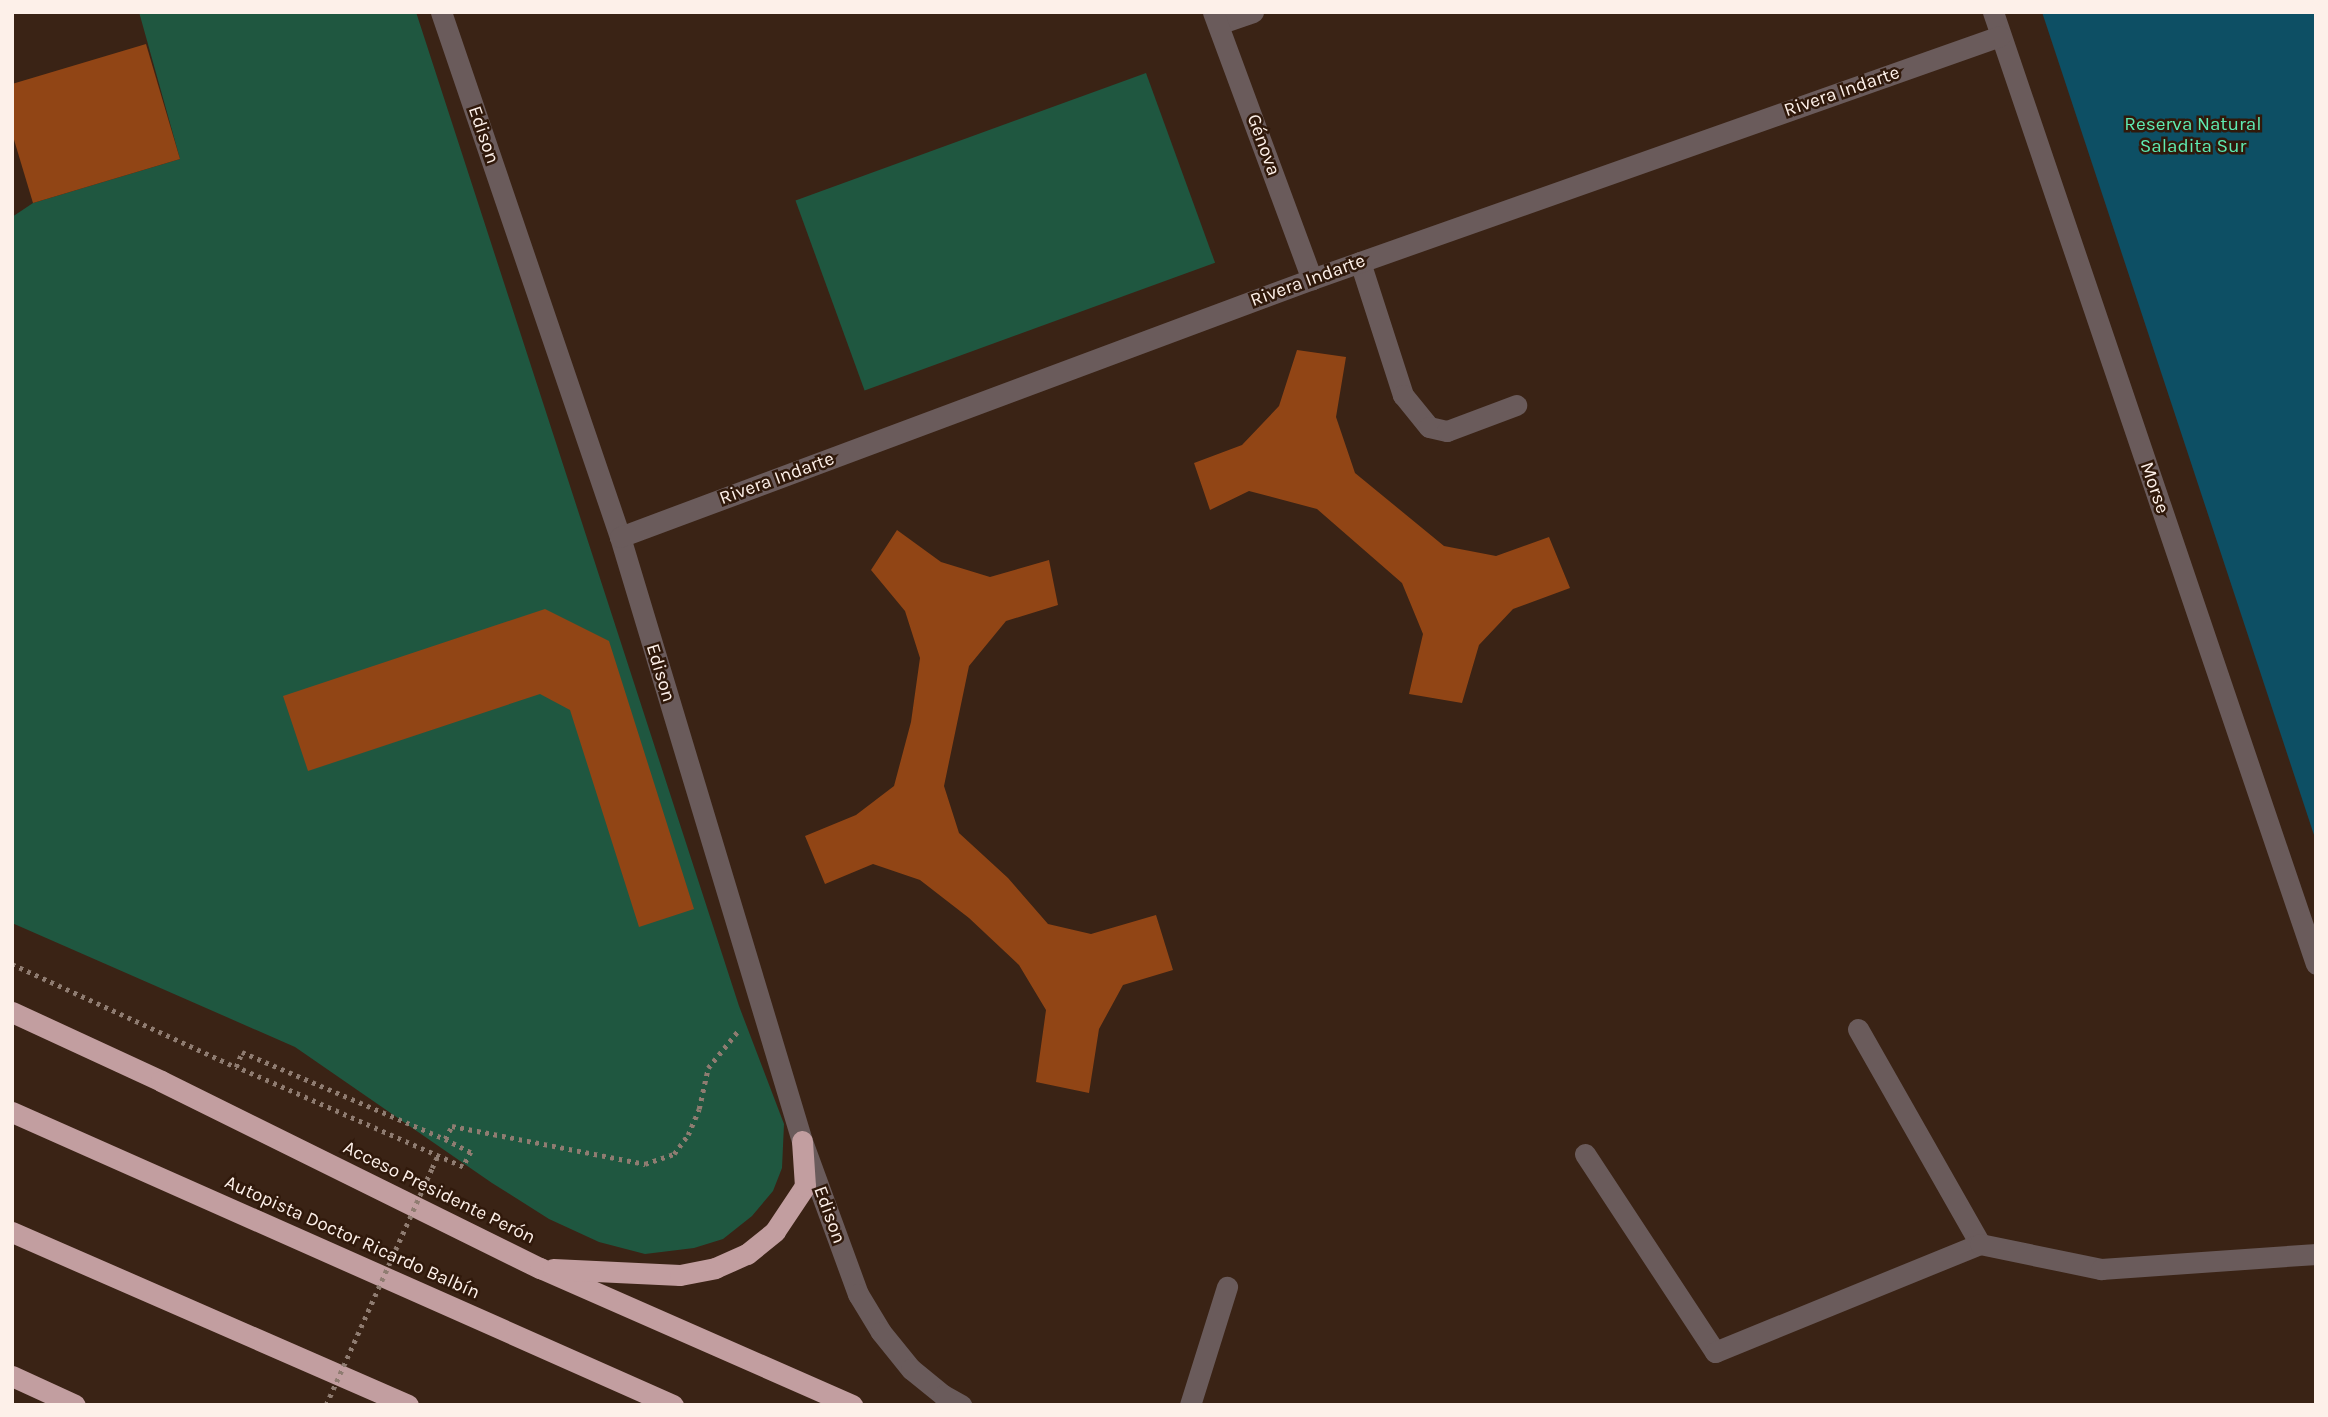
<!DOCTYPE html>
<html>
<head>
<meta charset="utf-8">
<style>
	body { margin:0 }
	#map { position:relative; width:2328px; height:1417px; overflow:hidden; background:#3a2315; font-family:Karla,sans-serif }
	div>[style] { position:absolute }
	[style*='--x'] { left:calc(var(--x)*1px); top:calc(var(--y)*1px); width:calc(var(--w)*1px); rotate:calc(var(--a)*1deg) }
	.green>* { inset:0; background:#1f5740; transform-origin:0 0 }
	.water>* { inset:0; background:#0d4f64 }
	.building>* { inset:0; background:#914515 }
	.path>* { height:4.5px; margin-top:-2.25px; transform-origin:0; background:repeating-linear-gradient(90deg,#8f7c71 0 3.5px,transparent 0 8.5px) }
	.lane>* { height:21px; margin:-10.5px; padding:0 10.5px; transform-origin:10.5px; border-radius:10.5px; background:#6a5b5b }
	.street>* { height:21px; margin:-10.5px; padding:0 10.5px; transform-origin:10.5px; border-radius:10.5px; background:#6a5b5b }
	.highway>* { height:21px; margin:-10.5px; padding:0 10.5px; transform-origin:10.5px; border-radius:10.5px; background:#c29ea0 }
	.path-bridge>* { height:4.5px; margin-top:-2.25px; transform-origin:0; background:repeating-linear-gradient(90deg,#8f7c71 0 3.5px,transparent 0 8.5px) }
	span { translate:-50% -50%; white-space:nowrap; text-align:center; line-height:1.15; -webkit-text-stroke:5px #30190b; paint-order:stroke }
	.street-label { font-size:19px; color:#fdf0e9 }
	.park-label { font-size:19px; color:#5febb1 }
	.frame { position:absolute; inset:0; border:14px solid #fdf0e9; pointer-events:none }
</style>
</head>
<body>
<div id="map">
	<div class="green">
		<i style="clip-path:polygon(139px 12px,416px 12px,739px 1006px,784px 1124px,782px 1168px,773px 1191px,752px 1216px,723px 1239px,694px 1248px,645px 1254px,599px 1242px,549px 1219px,492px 1183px,295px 1047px,12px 923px,12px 217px,33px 203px,180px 159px)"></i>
		<i style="left:1146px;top:73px;width:202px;height:373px;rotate:70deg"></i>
	</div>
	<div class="water">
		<i style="clip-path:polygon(2042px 12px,2316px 12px,2316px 841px)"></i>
	</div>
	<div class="building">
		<i style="clip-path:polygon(146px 44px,180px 159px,33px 203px,12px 133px,12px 84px)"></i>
		<i style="clip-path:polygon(1297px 350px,1346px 357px,1336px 417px,1355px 473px,1444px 546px,1496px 556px,1549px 537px,1570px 588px,1513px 609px,1479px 645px,1462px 703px,1409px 694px,1423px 634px,1402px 583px,1317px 509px,1249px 491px,1210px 510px,1194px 463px,1242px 445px,1279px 406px)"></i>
		<i style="clip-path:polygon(897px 530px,941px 562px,990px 577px,1049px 560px,1058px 605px,1006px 621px,969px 666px,944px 786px,959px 833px,1008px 878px,1048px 924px,1091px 934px,1156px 915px,1173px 970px,1123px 985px,1099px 1029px,1089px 1093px,1036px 1082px,1046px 1010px,1019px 965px,969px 918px,920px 880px,873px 864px,825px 884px,805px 836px,856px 815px,894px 786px,911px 722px,920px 658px,905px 611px,871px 570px)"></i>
		<i style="clip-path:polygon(545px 609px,609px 641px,694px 909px,639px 927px,570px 710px,540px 694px,308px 771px,283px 696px)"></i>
	</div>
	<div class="path">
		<i style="--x:12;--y:964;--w:247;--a:24.7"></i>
		<i style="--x:445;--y:1139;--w:29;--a:27"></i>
		<i style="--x:471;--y:1152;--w:17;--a:118"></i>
		<i style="--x:463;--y:1167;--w:248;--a:-156.2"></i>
		<i style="--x:236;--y:1067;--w:16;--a:-68"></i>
		<i style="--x:242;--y:1052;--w:221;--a:23.2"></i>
		<i style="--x:445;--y:1139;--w:15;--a:-62"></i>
		<i style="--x:452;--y:1126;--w:197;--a:11.1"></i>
		<i style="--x:645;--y:1164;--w:31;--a:-19"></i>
		<i style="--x:674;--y:1154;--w:24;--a:-54"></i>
		<i style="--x:688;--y:1135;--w:28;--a:-67"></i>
		<i style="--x:699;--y:1109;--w:42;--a:-77.6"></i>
		<i style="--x:708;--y:1068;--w:48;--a:-51"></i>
		<i style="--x:432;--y:1168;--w:14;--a:-65"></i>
	</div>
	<div class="lane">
		<i style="--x:1218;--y:24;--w:37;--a:-19"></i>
		<i style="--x:1858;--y:1029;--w:247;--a:60.4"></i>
		<i style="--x:1585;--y:1154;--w:237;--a:56.7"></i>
		<i style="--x:1715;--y:1352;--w:286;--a:-22.2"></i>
		<i style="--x:1980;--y:1244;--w:124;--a:11.7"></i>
		<i style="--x:2101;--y:1269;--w:216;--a:-4"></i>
		<i style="--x:1190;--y:1405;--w:124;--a:-72.6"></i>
	</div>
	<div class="street">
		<i style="--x:441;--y:12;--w:555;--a:71.17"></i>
		<i style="--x:620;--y:537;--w:631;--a:73.23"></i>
		<i style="--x:802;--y:1141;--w:163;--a:69.9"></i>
		<i style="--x:858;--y:1294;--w:44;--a:58.8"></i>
		<i style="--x:881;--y:1332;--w:48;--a:51"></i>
		<i style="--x:911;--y:1369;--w:41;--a:39.1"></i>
		<i style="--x:943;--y:1395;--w:21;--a:29"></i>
		<i style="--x:1213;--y:12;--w:285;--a:69.7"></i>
		<i style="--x:1993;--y:12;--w:1005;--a:71.26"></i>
		<i style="--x:1360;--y:262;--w:140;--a:72.1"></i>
		<i style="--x:1403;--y:395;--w:41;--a:50.9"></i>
		<i style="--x:1429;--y:427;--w:18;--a:13"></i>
		<i style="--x:1447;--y:431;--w:74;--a:-20.6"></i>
		<i style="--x:620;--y:537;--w:739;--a:-20.45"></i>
		<i style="--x:1312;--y:279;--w:730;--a:-19.45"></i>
	</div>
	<div class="highway">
		<i style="--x:12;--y:1012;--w:164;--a:24.8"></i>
		<i style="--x:161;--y:1081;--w:423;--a:26.3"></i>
		<i style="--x:540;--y:1268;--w:341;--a:23.7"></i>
		<i style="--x:12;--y:1112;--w:723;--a:23.91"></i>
		<i style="--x:12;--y:1232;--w:432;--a:23.6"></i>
		<i style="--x:553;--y:1269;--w:127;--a:2.7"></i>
		<i style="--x:680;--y:1275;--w:36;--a:-11"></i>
		<i style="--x:715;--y:1268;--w:35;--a:-24"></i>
		<i style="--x:747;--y:1254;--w:36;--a:-39"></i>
		<i style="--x:775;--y:1231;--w:54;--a:-56.3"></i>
		<i style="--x:805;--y:1186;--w:45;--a:-93.8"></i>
		<i style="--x:12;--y:1376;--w:69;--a:24.7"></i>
	</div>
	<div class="path-bridge">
		<i style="--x:326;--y:1405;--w:260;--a:-65.9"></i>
	</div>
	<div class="street-label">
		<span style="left:1842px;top:92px;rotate:-19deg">Rivera Indarte</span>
		<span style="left:483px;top:135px;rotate:71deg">Edison</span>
		<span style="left:1263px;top:145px;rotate:70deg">Génova</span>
		<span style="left:1308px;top:281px;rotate:-20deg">Rivera Indarte</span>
		<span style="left:777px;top:479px;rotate:-20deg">Rivera Indarte</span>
		<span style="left:2154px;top:488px;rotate:71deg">Morse</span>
		<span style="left:660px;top:673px;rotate:73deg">Edison</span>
		<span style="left:439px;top:1193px;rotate:26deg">Acceso Presidente Perón</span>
		<span style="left:829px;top:1215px;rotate:70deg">Edison</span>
		<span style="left:352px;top:1238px;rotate:24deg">Autopista Doctor Ricardo Balbín</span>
	</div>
	<div class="park-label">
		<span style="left:2193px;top:136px">Reserva Natural<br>Saladita Sur</span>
	</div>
	<div class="frame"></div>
</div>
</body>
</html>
